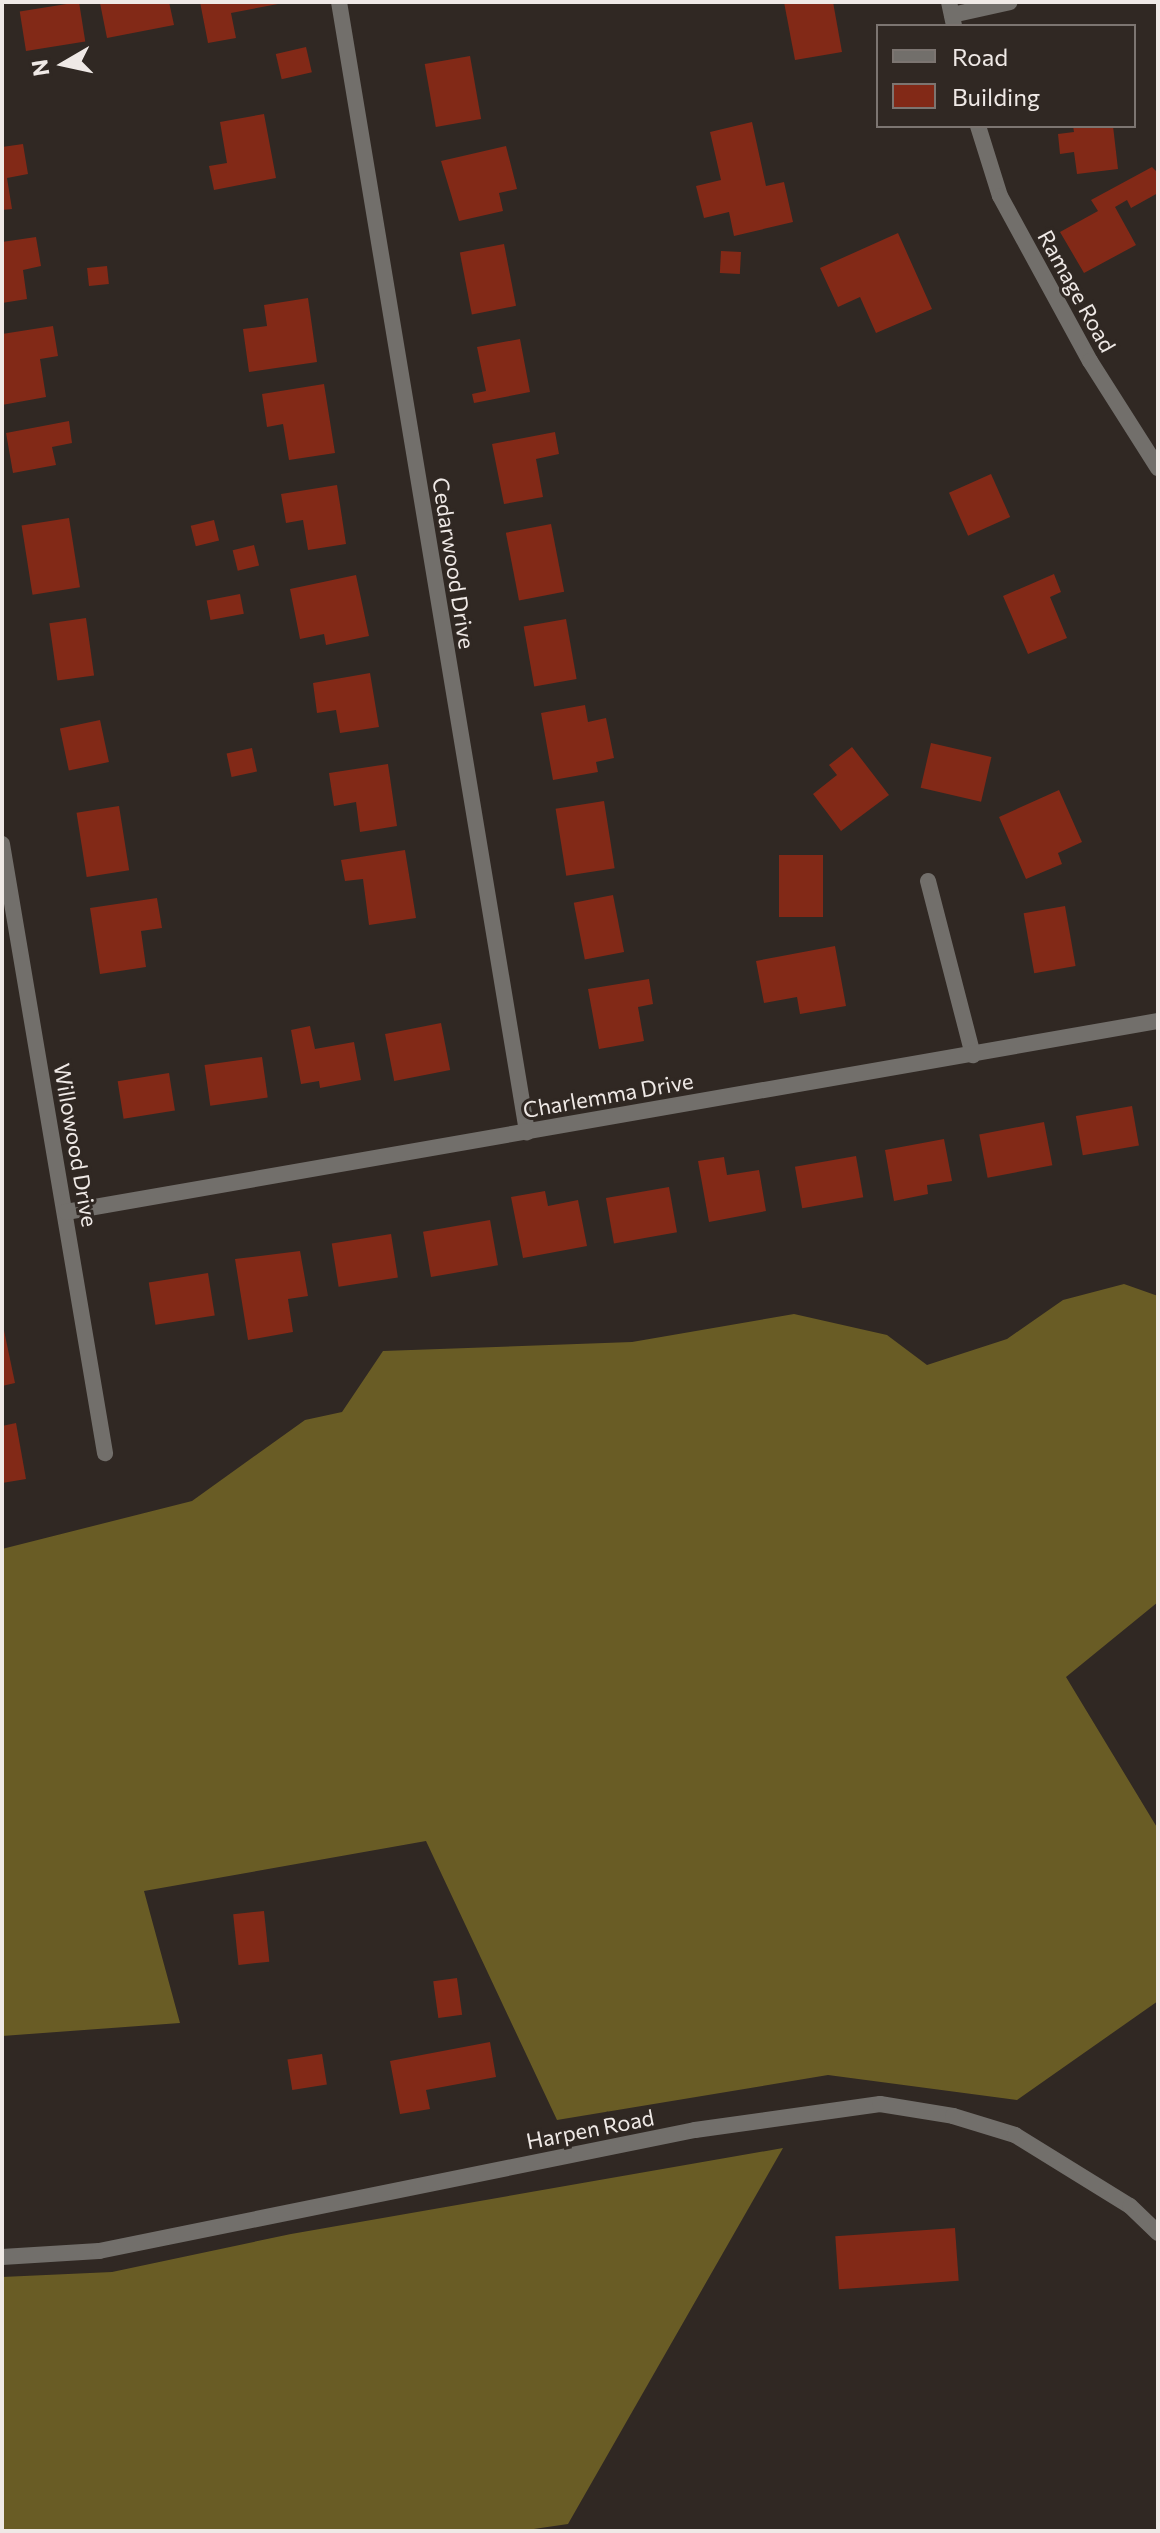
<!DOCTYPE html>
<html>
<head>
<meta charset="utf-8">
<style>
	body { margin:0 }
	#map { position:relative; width:1160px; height:2533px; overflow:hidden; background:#302823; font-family:Commissioner,sans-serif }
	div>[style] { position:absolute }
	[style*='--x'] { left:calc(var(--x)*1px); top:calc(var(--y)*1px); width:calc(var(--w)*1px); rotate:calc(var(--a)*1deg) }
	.forest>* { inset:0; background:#695c25 }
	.building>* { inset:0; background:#822917; transform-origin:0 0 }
	.minor>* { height:16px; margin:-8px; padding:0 8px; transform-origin:8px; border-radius:8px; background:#726f6b }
	.tertiary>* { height:16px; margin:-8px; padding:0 8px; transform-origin:8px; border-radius:8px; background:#726f6b }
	span { translate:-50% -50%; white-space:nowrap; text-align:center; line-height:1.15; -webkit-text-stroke:6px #302823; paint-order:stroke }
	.street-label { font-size:22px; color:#efe9e6 }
	.frame { position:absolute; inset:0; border:4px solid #efe9e6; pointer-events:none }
	.legend { position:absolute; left:876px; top:24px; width:260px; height:104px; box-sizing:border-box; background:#302823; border:2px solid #7c7571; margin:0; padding:10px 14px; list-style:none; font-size:24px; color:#efe9e6 }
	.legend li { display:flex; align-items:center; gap:16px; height:40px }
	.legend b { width:40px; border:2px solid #7c7571 }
	.north { position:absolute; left:24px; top:24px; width:80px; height:80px; -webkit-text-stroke:6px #302823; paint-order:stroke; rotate:261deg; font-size:22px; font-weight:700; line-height:32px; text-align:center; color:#efe9e6 }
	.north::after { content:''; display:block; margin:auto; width:28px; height:36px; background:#efe9e6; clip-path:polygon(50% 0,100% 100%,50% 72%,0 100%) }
</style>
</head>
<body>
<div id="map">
	<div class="forest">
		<i style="clip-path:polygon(1124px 1284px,1158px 1296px,1158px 1602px,1066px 1677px,1158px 1829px,1158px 2001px,1017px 2100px,828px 2075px,557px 2120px,426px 1841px,144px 1891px,180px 2023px,2px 2036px,2px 1549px,192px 1501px,305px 1420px,342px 1412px,383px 1351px,632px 1342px,794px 1314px,887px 1335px,927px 1365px,1007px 1339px,1063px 1300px)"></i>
		<i style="clip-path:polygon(783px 2148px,568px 2524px,520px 2531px,2px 2531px,2px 2277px,112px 2272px,291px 2234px)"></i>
	</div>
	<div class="building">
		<i style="left:79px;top:2px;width:40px;height:60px;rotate:81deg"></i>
		<i style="clip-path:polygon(169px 2px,174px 25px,107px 38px,100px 3px)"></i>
		<i style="clip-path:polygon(200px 2px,278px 2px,278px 4px,231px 13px,236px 38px,208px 43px)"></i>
		<i style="clip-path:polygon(784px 2px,833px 2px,842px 52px,795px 60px)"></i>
		<i style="left:306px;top:47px;width:26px;height:31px;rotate:77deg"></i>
		<i style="left:470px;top:56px;width:64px;height:46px;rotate:80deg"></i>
		<i style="clip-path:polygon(264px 114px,276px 178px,214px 190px,209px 166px,227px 163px,220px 122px)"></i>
		<i style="clip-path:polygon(752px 122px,766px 186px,784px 182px,793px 222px,734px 236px,729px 212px,704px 218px,696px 186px,721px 180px,710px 132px)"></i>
		<i style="clip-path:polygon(1073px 126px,1113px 126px,1118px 169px,1077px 174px,1074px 152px,1060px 154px,1058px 134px,1074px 132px)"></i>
		<i style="clip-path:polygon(23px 144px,28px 174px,7px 178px,12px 209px,2px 210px,2px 147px)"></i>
		<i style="clip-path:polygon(506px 146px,517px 189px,499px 193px,503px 211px,459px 221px,441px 161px)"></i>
		<i style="clip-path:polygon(1152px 167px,1158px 173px,1158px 193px,1131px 208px,1127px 200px,1115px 207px,1136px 245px,1084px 273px,1060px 232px,1098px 211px,1091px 200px)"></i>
		<i style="clip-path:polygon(898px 233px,932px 309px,876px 333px,860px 297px,838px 307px,820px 268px)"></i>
		<i style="clip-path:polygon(36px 237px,41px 266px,23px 270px,27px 299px,2px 303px,2px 242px)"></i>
		<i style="left:504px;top:244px;width:63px;height:45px;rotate:79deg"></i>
		<i style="left:721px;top:251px;width:20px;height:22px;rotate:3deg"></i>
		<i style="left:107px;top:266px;width:18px;height:20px;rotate:84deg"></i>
		<i style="clip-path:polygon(308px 298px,317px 362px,249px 372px,243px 329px,267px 326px,264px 305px)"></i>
		<i style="clip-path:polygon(53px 326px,58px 356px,40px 359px,46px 397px,2px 405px,2px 334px)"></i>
		<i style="clip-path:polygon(520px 339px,530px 392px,474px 403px,472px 394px,486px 391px,477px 347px)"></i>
		<i style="clip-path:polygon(324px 384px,335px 453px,289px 460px,283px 424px,267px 427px,262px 394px)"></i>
		<i style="clip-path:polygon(69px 421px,72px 443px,52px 447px,56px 465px,13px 473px,6px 433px)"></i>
		<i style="clip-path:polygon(555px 432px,559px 454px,536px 459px,543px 497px,504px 504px,492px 444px)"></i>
		<i style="left:991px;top:474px;width:47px;height:46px;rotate:66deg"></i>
		<i style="clip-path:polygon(337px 485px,346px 544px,308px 550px,303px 520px,286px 523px,281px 494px)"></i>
		<i style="left:69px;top:518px;width:70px;height:48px;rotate:81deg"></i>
		<i style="left:214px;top:520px;width:21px;height:24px;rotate:76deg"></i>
		<i style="left:551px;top:524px;width:69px;height:46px;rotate:79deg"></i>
		<i style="left:254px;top:545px;width:21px;height:22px;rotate:76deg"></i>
		<i style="clip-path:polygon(1054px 574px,1061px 592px,1050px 597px,1067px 638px,1028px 654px,1003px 596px)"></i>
		<i style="clip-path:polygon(356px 575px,369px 636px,326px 645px,324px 634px,300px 639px,290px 589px)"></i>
		<i style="left:240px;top:594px;width:20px;height:34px;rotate:79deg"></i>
		<i style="left:86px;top:618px;width:58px;height:37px;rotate:82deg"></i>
		<i style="left:566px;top:619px;width:61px;height:43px;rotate:80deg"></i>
		<i style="clip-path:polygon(370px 673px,379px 727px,340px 733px,336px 710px,317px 713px,313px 683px)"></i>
		<i style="clip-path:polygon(585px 705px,588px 722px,606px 718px,614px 758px,596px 762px,598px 772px,553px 780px,541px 713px)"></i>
		<i style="left:100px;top:720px;width:43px;height:41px;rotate:78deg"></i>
		<i style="left:931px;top:743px;width:62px;height:46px;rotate:13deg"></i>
		<i style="clip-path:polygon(852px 747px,889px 795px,841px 831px,813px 794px,837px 775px,829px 765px)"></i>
		<i style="left:252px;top:748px;width:24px;height:26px;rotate:78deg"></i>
		<i style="clip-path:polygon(388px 764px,397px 826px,360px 832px,356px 802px,334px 806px,329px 773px)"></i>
		<i style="clip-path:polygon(1059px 790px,1082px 842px,1058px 853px,1062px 864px,1026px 879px,999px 817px)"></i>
		<i style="left:604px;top:801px;width:68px;height:49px;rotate:81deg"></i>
		<i style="left:119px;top:806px;width:65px;height:43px;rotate:81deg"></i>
		<i style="clip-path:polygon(405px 850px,416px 918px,369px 925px,363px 879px,345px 881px,341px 860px)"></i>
		<i style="left:779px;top:855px;width:44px;height:62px"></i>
		<i style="left:613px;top:895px;width:58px;height:40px;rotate:79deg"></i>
		<i style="clip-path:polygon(157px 898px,162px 928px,141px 931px,146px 967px,100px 974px,90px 908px)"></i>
		<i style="left:1065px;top:906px;width:61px;height:42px;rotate:80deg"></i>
		<i style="clip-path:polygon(835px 946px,846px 1006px,800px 1014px,797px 997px,764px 1003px,756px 961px)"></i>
		<i style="clip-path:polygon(649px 979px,653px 1004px,638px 1007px,644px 1041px,599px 1049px,588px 989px)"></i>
		<i style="left:441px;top:1023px;width:48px;height:57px;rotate:79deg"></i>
		<i style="clip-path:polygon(310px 1026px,315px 1049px,354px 1042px,361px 1080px,320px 1088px,319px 1081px,301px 1084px,291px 1030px)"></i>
		<i style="left:262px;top:1057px;width:41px;height:58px;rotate:82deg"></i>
		<i style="left:169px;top:1073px;width:38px;height:52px;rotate:81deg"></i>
		<i style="left:1132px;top:1106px;width:40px;height:57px;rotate:80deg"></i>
		<i style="left:1044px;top:1122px;width:44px;height:66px;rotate:79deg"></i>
		<i style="clip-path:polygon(944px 1139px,952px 1181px,927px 1185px,928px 1194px,894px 1201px,885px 1150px)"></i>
		<i style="left:856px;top:1156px;width:42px;height:62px;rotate:80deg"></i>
		<i style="clip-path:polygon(724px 1157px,727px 1175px,759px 1170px,766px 1211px,709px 1222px,698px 1161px)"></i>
		<i style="left:669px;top:1187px;width:46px;height:64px;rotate:80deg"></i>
		<i style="clip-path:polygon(545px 1191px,548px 1206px,578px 1200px,587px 1246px,523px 1258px,511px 1197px)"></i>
		<i style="left:490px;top:1220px;width:46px;height:68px;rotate:80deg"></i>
		<i style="left:391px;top:1234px;width:44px;height:60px;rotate:81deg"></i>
		<i style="clip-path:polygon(300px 1251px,308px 1296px,288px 1299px,293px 1332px,248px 1340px,235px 1259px)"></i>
		<i style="left:208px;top:1273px;width:43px;height:60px;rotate:81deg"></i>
		<i style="clip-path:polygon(2px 1321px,15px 1383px,2px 1386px)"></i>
		<i style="clip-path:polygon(16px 1423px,26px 1479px,2px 1483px,2px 1426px)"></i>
		<i style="left:264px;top:1911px;width:51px;height:31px;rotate:84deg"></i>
		<i style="left:457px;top:1978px;width:37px;height:24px;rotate:82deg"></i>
		<i style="clip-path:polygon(490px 2042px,496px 2077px,426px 2090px,430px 2109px,400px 2114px,390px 2061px)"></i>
		<i style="left:322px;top:2054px;width:31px;height:35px;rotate:81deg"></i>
		<i style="left:955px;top:2228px;width:53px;height:120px;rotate:86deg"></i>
	</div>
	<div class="minor">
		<i style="--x:339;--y:2;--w:1146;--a:80.55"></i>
		<i style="--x:949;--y:2;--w:25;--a:78"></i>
		<i style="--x:952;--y:15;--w:59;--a:-12.6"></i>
		<i style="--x:978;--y:126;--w:73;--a:72.6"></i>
		<i style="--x:1000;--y:196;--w:188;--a:61.4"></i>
		<i style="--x:1090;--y:361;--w:127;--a:57.6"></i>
		<i style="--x:2;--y:844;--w:618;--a:80.4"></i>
		<i style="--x:928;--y:881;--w:180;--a:75.5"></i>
		<i style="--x:66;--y:1212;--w:1109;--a:-9.92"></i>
	</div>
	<div class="tertiary">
		<i style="--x:2;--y:2257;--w:97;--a:-3.5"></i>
		<i style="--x:99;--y:2251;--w:608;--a:-11.48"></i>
		<i style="--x:695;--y:2130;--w:187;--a:-8"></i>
		<i style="--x:880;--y:2104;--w:74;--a:9.3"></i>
		<i style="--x:953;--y:2116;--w:65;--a:17"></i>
		<i style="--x:1015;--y:2135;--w:135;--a:31.7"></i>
		<i style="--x:1130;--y:2206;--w:39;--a:44"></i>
	</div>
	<div class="street-label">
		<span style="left:1077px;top:291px;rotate:61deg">Ramage Road</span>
		<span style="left:454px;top:563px;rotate:81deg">Cedarwood Drive</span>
		<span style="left:608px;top:1095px;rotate:-10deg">Charlemma Drive</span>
		<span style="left:76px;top:1145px;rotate:80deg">Willowood Drive</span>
		<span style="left:590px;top:2129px;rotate:-11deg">Harpen Road</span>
	</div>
	<div class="frame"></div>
	<ul class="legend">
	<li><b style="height:10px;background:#726f6b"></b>Road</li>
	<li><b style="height:22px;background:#822917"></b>Building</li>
	</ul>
	<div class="north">N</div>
</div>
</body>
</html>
